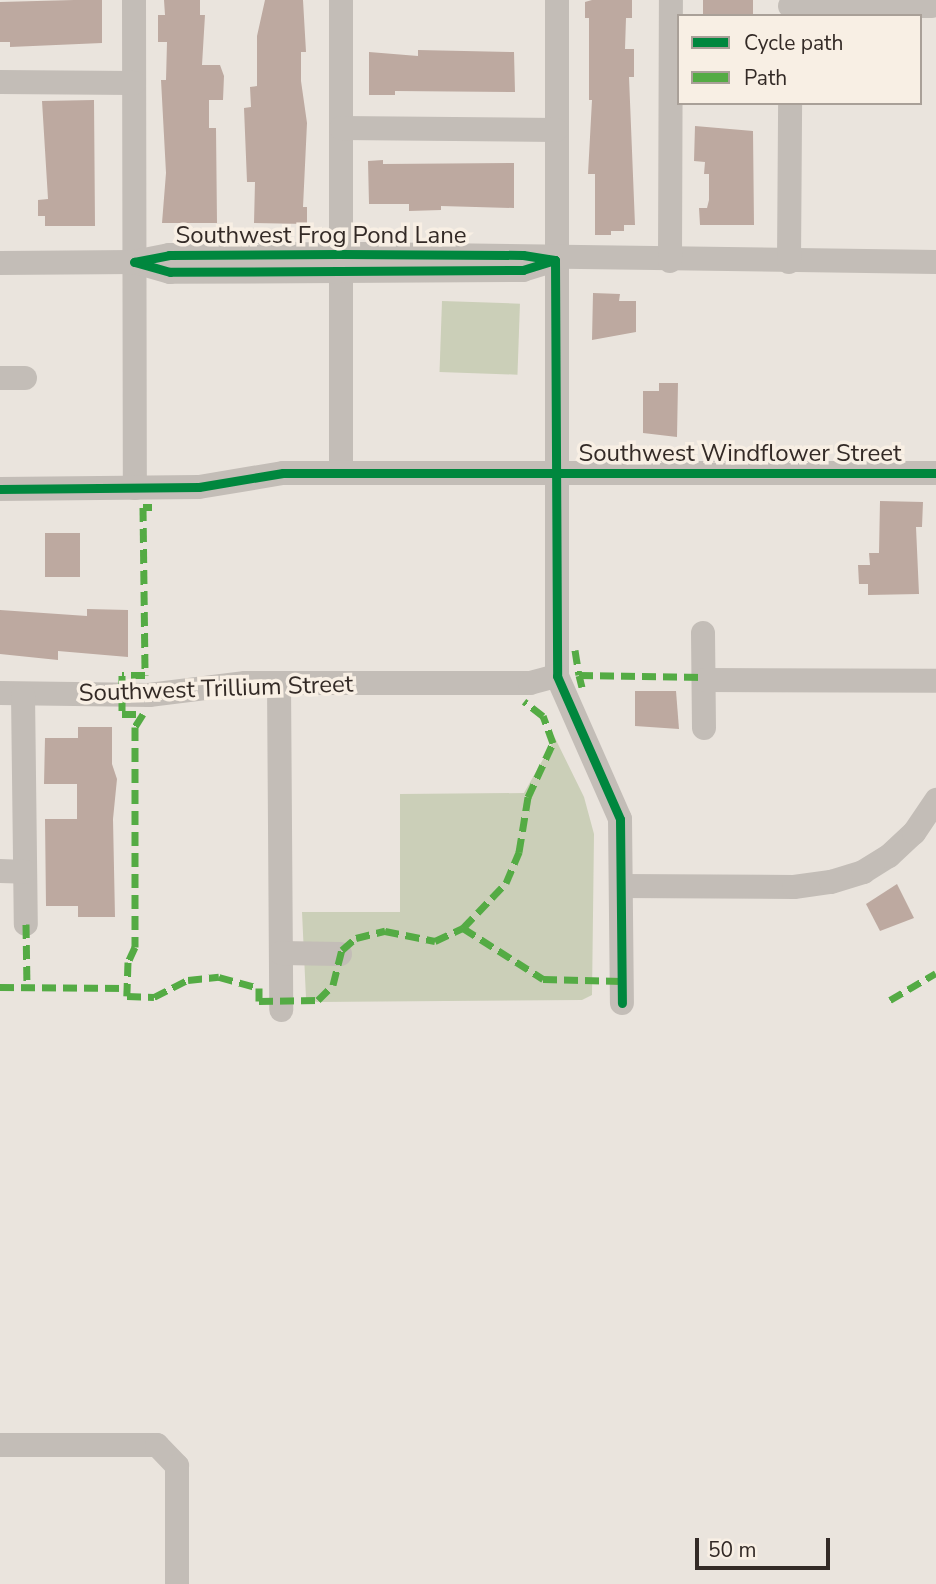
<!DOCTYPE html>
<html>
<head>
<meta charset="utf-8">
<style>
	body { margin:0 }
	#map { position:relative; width:936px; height:1584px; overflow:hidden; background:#eae4dd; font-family:"Nunito Sans",sans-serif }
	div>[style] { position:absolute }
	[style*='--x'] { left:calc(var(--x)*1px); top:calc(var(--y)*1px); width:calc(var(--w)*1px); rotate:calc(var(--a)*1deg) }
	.green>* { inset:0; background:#cbcfb8; transform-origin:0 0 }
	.building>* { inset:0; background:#bda9a0; transform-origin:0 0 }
	.minor>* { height:24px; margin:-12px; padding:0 12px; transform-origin:12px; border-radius:12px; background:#c3bdb7 }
	.quiet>* { height:7px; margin-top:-3.5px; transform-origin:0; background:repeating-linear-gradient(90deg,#54ab44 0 14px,transparent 0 21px) }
	.cycleway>* { height:9px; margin:-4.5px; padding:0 4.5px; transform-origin:4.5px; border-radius:4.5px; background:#00873e }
	span { translate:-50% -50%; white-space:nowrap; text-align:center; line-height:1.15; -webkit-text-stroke:7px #f8efe4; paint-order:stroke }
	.street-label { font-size:24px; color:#332a26 }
	.legend { position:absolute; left:677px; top:14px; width:245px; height:91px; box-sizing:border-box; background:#f8efe4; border:2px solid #a9a098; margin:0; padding:9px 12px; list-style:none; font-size:21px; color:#332a26 }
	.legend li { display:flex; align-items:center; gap:14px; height:35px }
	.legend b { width:35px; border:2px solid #a9a098 }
	.scale { position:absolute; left:695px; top:1538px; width:135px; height:32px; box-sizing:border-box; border:4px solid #332a26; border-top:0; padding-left:9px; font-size:21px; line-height:24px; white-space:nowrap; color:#332a26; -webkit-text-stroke:5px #f8efe4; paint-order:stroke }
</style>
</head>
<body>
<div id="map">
	<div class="green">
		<i style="left:442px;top:301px;width:78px;height:71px;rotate:2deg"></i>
		<i style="clip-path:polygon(555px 738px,584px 797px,594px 834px,592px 995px,582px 1000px,317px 1002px,306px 998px,302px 912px,400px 912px,400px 794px,524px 793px)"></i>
	</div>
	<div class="building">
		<i style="clip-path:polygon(74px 0,102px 0,102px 43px,10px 47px,10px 42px,0 42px,0 2px)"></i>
		<i style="clip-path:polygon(164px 0,200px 0,200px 15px,205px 15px,202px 65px,220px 65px,224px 76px,223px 100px,209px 100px,209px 128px,216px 128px,217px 223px,162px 223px,166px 173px,161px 80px,166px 80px,167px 42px,158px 42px,158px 15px,165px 15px)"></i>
		<i style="clip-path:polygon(265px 0,303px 0,306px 52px,301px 52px,301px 81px,307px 123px,303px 207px,307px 207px,307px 224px,254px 223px,255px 182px,247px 182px,244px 108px,251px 107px,250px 87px,257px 86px,257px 36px)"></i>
		<i style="clip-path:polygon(592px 0,632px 0,632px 18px,626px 18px,625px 49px,634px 49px,634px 77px,629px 77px,635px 225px,624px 225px,624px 231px,611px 231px,611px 235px,595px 235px,595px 174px,588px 174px,592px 100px,589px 100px,589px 18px,585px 18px,585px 2px)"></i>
		<i style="left:703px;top:0;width:50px;height:16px"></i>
		<i style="clip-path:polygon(418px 50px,514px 52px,515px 92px,395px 91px,395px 95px,369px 95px,369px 52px,418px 56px)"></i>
		<i style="clip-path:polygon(94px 100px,95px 226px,45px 226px,45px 216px,38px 216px,38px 200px,48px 199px,42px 101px)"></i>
		<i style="clip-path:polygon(695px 126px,753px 131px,754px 225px,700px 225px,699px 208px,707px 208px,709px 200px,709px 174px,704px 174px,705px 162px,694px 161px)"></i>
		<i style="clip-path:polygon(383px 160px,383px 164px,514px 163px,514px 208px,441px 206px,441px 210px,409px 211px,409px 204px,369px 204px,368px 161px)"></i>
		<i style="clip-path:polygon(593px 293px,620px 294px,619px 301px,636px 301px,636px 332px,592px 340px)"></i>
		<i style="clip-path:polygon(659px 383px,678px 383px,677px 437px,643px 433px,643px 391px,659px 391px)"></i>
		<i style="clip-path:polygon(880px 501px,923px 502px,922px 527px,916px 527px,919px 594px,868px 595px,868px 584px,859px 584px,858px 565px,870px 565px,869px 553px,879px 553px)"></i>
		<i style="left:80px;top:533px;width:44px;height:35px;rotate:90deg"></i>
		<i style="clip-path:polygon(87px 609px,128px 610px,128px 657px,58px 651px,58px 660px,0 654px,0 610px,87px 616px)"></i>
		<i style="clip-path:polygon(635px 691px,676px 691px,679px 729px,635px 726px)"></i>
		<i style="clip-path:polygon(78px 727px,112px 727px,112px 764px,117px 779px,113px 819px,115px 917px,78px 917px,78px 906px,46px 906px,45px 819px,77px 819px,77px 784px,44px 784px,45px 738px,78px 738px)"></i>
		<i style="clip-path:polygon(897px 884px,914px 918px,880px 931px,866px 904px)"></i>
	</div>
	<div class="minor">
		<i style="--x:134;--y:0;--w:488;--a:89.9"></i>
		<i style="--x:341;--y:0;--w:473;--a:90"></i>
		<i style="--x:557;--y:0;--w:676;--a:90"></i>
		<i style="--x:557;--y:676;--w:156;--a:66.2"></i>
		<i style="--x:620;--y:819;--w:184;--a:89.4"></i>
		<i style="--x:790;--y:6;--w:142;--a:0"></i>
		<i style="--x:0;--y:82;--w:134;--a:0.4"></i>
		<i style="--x:341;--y:128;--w:215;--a:0.5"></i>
		<i style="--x:555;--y:260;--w:34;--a:163"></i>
		<i style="--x:523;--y:270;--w:353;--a:179.7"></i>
		<i style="--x:170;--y:272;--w:37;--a:-164"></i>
		<i style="--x:134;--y:262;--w:36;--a:-11"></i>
		<i style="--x:169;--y:255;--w:193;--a:-0.3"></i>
		<i style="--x:362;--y:254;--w:574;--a:0.8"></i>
		<i style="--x:670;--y:261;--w:261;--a:-89.8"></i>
		<i style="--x:789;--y:262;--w:159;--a:-89.6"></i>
		<i style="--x:0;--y:263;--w:134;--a:-0.4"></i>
		<i style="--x:0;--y:378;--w:25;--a:0"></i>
		<i style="--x:0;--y:489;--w:199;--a:-0.6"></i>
		<i style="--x:199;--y:487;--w:85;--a:-9.5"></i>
		<i style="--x:283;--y:473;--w:653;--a:0"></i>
		<i style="--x:703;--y:633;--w:95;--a:89.4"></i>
		<i style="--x:704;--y:680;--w:232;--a:0.2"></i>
		<i style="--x:279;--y:683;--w:327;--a:89.6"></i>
		<i style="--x:0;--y:693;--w:149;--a:0.8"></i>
		<i style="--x:149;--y:695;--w:97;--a:-7.1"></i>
		<i style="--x:245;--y:683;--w:285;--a:0"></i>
		<i style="--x:530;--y:683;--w:28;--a:-15"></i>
		<i style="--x:23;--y:694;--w:230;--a:89.3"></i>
		<i style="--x:0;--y:871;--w:25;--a:2"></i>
		<i style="--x:621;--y:886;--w:173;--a:0.3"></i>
		<i style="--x:794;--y:887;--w:37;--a:-8"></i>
		<i style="--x:831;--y:882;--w:34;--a:-17"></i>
		<i style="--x:863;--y:872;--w:31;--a:-32"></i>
		<i style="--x:889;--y:856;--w:34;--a:-43"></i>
		<i style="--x:914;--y:833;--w:40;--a:-56"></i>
		<i style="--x:281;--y:953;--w:59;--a:1"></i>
		<i style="--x:0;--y:1445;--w:157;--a:0"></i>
		<i style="--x:157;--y:1445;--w:29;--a:46"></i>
		<i style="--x:177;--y:1466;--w:118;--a:90"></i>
	</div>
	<div class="quiet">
		<i style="--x:152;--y:507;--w:9;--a:180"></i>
		<i style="--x:143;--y:507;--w:168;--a:89.3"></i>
		<i style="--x:145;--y:675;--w:23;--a:180"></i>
		<i style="--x:122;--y:675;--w:39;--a:90"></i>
		<i style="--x:122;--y:714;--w:21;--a:0"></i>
		<i style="--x:143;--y:714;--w:15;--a:122"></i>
		<i style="--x:135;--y:727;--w:220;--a:90"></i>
		<i style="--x:135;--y:947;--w:17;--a:115"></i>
		<i style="--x:128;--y:962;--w:34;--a:92"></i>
		<i style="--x:127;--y:996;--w:27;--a:2"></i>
		<i style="--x:154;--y:997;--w:38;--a:-27"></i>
		<i style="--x:188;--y:980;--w:31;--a:-6"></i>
		<i style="--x:219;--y:977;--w:41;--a:15.4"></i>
		<i style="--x:259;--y:988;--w:13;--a:90"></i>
		<i style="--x:259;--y:1001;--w:59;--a:-1"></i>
		<i style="--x:318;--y:1000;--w:21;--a:-45"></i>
		<i style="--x:333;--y:985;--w:36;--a:-76"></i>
		<i style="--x:342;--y:950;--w:18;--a:-41"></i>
		<i style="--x:356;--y:938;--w:30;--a:-14"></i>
		<i style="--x:385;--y:931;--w:51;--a:11.3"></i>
		<i style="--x:435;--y:941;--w:31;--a:-25"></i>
		<i style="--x:463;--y:928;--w:62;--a:-46.3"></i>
		<i style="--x:506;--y:883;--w:34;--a:-67"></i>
		<i style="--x:519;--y:852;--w:56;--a:-80.7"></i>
		<i style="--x:528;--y:797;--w:60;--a:-65.2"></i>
		<i style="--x:553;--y:743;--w:29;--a:-110"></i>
		<i style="--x:543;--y:716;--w:24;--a:-142"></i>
		<i style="--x:575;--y:650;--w:25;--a:81"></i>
		<i style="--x:582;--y:687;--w:12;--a:-104"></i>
		<i style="--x:579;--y:675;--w:125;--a:0.9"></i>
		<i style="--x:26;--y:924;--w:63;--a:89.1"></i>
		<i style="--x:463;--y:928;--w:95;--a:32.5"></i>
		<i style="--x:543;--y:979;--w:79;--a:1.5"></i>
		<i style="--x:0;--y:987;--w:127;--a:0.5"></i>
		<i style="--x:890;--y:1000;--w:53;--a:-30.4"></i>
	</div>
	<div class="cycleway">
		<i style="--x:341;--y:254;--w:182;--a:0.3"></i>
		<i style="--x:523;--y:255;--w:32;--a:9"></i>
		<i style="--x:555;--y:260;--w:34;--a:163"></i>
		<i style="--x:523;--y:270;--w:353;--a:179.7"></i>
		<i style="--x:170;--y:272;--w:37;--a:-164"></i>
		<i style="--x:134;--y:262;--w:36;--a:-11"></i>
		<i style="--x:169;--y:255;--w:172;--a:-0.3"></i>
		<i style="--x:555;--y:260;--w:416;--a:89.7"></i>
		<i style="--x:557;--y:676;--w:156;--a:66.2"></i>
		<i style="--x:620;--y:819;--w:184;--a:89.4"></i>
		<i style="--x:0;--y:489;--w:199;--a:-0.6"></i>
		<i style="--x:199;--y:487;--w:85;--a:-9.5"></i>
		<i style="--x:283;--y:473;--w:653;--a:0"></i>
	</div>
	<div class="street-label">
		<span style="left:321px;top:236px">Southwest Frog Pond Lane</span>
		<span style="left:740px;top:454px">Southwest Windflower Street</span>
		<span style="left:216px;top:689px;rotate:-2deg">Southwest Trillium Street</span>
	</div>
	<ul class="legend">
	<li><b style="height:9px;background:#00873e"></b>Cycle path</li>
	<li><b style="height:9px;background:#54ab44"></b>Path</li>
	</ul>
	<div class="scale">50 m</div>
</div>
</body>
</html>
